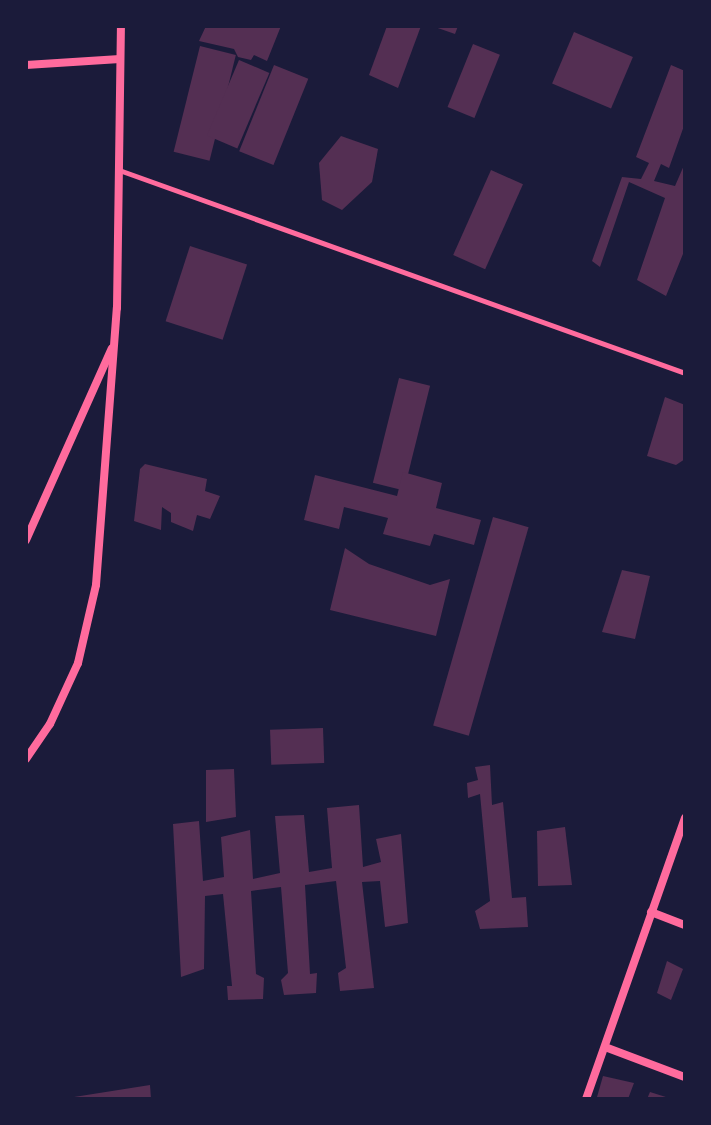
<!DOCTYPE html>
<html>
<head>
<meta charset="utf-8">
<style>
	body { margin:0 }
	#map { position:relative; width:711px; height:1125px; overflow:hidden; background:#1b1b3a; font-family:Ubuntu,sans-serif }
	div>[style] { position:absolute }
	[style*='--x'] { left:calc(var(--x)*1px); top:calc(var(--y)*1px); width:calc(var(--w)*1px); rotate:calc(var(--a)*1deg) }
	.building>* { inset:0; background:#542f53; transform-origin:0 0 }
	.service>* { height:5px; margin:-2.5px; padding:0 2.5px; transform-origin:2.5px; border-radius:2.5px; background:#ff6b9d }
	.minor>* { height:8px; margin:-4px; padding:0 4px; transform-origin:4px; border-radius:4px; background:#ff6b9d }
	span { translate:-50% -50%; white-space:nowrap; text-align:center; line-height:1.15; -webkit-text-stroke:8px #1b1b3a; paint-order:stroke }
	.frame { position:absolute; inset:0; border:28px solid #1b1b3a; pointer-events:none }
</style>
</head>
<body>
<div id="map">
	<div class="building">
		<i style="clip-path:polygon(206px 26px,281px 26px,267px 61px,254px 55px,251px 60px,238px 57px,234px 49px,199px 41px)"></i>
		<i style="clip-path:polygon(387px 26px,421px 26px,398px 88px,369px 75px)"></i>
		<i style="clip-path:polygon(432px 26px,458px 26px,455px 34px)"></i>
		<i style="left:574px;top:32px;width:64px;height:56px;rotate:23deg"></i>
		<i style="left:473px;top:44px;width:29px;height:68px;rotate:22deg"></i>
		<i style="left:200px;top:46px;width:37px;height:109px;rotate:14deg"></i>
		<i style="left:239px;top:60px;width:33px;height:82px;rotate:23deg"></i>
		<i style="left:274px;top:65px;width:37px;height:93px;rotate:22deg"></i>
		<i style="clip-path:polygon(671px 65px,685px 71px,685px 123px,669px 168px,661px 164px,654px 181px,675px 186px,685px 163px,685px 249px,666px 296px,637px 280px,665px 198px,629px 182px,600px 267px,592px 261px,622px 177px,641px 179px,649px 163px,636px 157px)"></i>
		<i style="clip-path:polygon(341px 136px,378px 149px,372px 182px,342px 210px,322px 200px,319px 163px)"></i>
		<i style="left:491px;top:170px;width:35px;height:93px;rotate:24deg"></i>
		<i style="left:190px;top:246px;width:60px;height:79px;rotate:18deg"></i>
		<i style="left:399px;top:378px;width:32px;height:108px;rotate:14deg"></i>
		<i style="clip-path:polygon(665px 397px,685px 405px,685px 459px,676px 465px,647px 456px)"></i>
		<i style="clip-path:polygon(145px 464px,207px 479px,205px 491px,220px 496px,210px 519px,197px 515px,193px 531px,171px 522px,171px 513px,162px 507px,161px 530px,134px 521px,140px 469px)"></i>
		<i style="clip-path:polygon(403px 472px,442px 483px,436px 508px,481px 520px,474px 545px,434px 534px,430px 546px,383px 534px,388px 518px,344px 507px,339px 529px,304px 520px,315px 475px,397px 496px)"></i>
		<i style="left:493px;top:517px;width:37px;height:217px;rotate:16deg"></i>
		<i style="clip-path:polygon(345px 548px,369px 564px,430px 585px,450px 579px,436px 636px,330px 610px)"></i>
		<i style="clip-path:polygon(622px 570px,650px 576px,635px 639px,602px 632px)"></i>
		<i style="left:323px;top:728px;width:35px;height:53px;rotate:88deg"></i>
		<i style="clip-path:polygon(490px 765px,492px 805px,503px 802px,512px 898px,526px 897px,528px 927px,480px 929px,475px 911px,490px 901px,480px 794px,468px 798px,467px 783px,478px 780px,475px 767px)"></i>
		<i style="clip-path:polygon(234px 769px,236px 817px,206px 822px,206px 770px)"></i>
		<i style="clip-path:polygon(359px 805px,363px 867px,381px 862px,376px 839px,401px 834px,408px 923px,385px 927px,380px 881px,362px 882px,374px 988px,340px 991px,338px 973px,346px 968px,336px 881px,305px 885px,310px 974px,317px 973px,316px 993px,284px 995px,281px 980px,288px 973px,281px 887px,251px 891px,256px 974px,264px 978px,263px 999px,228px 1000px,227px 986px,232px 986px,223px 894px,205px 896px,204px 969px,181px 977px,173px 824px,199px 821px,203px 881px,224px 877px,221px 837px,250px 830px,253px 879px,280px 873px,275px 816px,304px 815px,309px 872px,332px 868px,327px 808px)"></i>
		<i style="clip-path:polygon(565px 827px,572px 885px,538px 886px,537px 831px)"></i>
		<i style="clip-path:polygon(667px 961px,683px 969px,671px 1000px,657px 993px)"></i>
		<i style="clip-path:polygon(603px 1076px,634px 1083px,628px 1099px,597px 1097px)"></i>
		<i style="clip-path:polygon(150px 1085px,151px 1099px,74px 1099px,74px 1097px)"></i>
		<i style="clip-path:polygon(650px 1092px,669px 1098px,669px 1099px,647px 1099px)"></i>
	</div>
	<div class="service">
		<i style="--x:119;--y:170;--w:601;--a:19.73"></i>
	</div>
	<div class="minor">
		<i style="--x:26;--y:65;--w:94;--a:-3.7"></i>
		<i style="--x:26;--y:540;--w:210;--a:-65.9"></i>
		<i style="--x:26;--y:759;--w:42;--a:-55.6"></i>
		<i style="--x:50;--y:724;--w:67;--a:-65.3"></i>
		<i style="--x:78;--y:663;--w:80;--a:-77"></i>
		<i style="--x:96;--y:585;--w:278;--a:-85.7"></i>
		<i style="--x:117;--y:308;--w:282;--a:-89.2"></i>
		<i style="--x:651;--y:912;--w:36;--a:21"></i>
		<i style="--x:605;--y:1047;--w:85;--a:20.6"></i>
		<i style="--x:586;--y:1099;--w:298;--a:-70.6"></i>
	</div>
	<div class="frame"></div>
</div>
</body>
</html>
